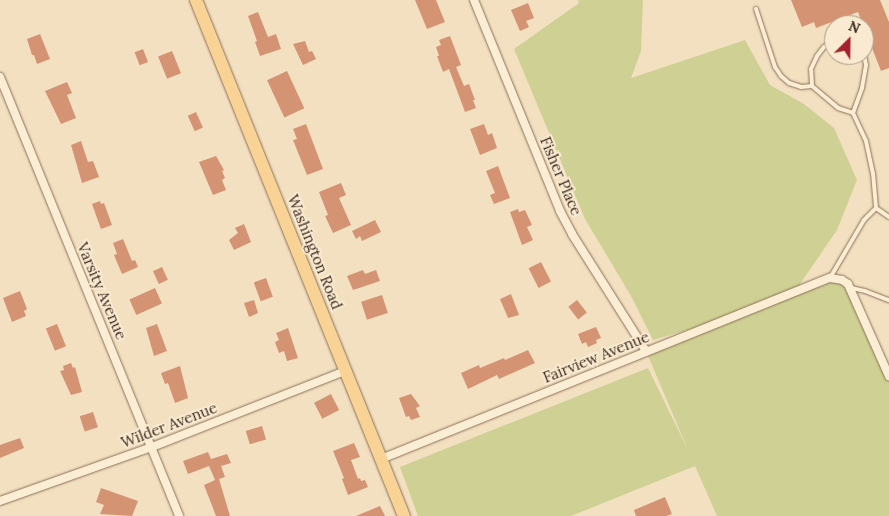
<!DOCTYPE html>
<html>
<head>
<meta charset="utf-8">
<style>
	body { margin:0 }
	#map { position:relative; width:889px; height:516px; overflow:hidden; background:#f2e0c1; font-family:Lora,serif }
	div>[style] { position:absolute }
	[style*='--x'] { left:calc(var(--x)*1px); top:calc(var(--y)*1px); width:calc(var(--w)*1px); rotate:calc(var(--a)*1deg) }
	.green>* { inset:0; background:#cfd194 }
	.building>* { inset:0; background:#d49473; transform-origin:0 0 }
	.roads { filter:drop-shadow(0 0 1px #8e7057) drop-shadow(0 0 1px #8e7057) }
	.service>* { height:4px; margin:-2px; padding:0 2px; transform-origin:2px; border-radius:2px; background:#fcedd5 }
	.minor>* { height:8px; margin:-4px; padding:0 4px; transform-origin:4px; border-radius:4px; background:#fcedd5 }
	.primary>* { height:12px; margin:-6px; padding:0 6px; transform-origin:6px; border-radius:6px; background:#f9d295 }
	span { translate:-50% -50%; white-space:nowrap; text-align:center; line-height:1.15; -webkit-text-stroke:4px #f9ead1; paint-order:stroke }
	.street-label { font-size:15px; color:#3c291c }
	.north { position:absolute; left:824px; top:15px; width:50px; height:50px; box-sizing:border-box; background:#f9ead1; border:1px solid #ad9d89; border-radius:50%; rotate:23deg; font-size:14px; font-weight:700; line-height:20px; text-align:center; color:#3c291c }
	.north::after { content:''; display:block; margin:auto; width:18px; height:22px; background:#a3212b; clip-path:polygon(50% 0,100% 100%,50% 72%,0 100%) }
</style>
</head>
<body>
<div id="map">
	<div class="green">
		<i style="clip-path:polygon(578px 0,643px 0,641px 51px,631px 78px,745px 40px,770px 85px,804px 104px,834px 128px,857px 180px,837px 230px,796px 290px,822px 281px,842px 280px,889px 374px,889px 516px,717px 516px,695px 466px,571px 516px,418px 516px,400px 467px,648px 368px,688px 450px,646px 351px,721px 320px,653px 340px,631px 296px,585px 219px,514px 49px,579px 3px)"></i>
	</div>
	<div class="building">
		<i style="clip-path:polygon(415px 0,436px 0,445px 22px,427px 29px)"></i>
		<i style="clip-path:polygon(791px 0,880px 0,889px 22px,889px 68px,881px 71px,858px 12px,816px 28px,814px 22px,802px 27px)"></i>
		<i style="clip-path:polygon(528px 3px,534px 18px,526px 21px,529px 27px,520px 31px,511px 10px)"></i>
		<i style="clip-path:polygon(258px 12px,268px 37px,276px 34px,281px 49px,260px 56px,255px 42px,257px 41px,248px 16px)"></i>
		<i style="clip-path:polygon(40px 34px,50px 59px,37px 64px,34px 55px,32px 55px,27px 39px)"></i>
		<i style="clip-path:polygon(450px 36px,461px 65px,456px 67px,464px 86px,469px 84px,475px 100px,473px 100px,476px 108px,465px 112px,449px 69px,443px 72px,437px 56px,439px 56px,436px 47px,441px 45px,439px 40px)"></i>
		<i style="clip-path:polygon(305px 41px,309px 52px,312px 51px,316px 59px,303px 65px,293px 44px)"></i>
		<i style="left:143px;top:49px;width:14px;height:9px;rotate:69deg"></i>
		<i style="left:172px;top:51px;width:24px;height:15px;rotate:68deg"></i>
		<i style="left:287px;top:71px;width:41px;height:22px;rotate:65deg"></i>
		<i style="clip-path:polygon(67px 82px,72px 93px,67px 95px,76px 118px,61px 124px,45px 91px)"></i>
		<i style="left:196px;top:112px;width:17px;height:9px;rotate:66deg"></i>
		<i style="clip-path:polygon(306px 124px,323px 169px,307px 175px,293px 140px,297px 139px,293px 129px)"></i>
		<i style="clip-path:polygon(484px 124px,488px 135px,492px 133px,497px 148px,480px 155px,470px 129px)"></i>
		<i style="clip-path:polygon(81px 141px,88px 162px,93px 161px,99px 177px,82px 183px,71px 145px)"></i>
		<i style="clip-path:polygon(216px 156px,224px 170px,222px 171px,225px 178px,222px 180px,226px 190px,213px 195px,199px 162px)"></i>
		<i style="clip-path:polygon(498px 166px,510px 198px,494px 204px,490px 195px,495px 193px,486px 171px)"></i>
		<i style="clip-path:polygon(341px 183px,346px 195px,339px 198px,351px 225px,333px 233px,325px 216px,328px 215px,319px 192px)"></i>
		<i style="clip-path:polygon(100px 201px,101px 204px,104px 203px,112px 225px,101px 229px,92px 204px)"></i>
		<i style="clip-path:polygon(518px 209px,519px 212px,525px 210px,532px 225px,527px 227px,533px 240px,522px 245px,510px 212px)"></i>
		<i style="clip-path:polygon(375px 220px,381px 232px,362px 241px,360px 236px,356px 239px,352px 231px)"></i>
		<i style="clip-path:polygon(244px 224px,251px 242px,234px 250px,229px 240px,238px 233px,235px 228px)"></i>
		<i style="clip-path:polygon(123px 239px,132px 261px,135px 260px,138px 267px,122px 274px,114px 255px,117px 254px,113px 243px)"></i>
		<i style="left:541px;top:262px;width:22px;height:14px;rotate:63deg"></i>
		<i style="left:162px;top:267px;width:14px;height:10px;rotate:65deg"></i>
		<i style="clip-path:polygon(363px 270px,365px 274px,376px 270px,380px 281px,353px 290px,347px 276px)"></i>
		<i style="left:266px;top:278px;width:20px;height:13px;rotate:70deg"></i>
		<i style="left:155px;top:288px;width:17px;height:28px;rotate:66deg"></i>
		<i style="clip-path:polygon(20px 291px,27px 309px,24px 311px,26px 316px,12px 322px,3px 298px)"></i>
		<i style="clip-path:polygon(511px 294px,519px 315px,508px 318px,500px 299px)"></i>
		<i style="left:382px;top:295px;width:19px;height:22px;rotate:72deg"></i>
		<i style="clip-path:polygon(254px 300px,258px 313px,249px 317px,244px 303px)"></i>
		<i style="left:577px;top:300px;width:16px;height:11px;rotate:52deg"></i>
		<i style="left:57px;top:324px;width:24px;height:12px;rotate:68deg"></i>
		<i style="clip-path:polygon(157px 324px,167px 351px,154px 356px,146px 328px)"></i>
		<i style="clip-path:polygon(596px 327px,601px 338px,596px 340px,597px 343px,588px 347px,586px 342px,582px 344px,578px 334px)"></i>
		<i style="clip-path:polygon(288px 328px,298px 358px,287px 361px,284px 351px,279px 353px,275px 342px,279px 340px,276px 333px)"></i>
		<i style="clip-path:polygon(528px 350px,535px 363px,499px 379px,497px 375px,468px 389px,461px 373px,479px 365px,480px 368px,504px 358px,505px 360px)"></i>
		<i style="clip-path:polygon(71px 363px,73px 368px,75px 367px,82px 392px,71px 395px,60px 371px,64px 370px,63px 366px)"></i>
		<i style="clip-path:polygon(180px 366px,188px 398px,175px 403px,168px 383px,165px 384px,161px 373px)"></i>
		<i style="left:331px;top:394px;width:18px;height:19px;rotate:63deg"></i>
		<i style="clip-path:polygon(411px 394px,420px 406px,416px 408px,420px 417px,411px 420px,409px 416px,406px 417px,399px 398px)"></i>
		<i style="left:93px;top:412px;width:16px;height:14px;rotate:72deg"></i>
		<i style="left:262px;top:426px;width:14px;height:17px;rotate:73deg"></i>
		<i style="clip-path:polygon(20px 438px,24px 448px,0 458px,0 445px)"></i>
		<i style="clip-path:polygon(354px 443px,360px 457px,351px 460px,358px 479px,360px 478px,361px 481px,365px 480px,368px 487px,348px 495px,342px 479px,344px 478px,333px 451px)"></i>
		<i style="clip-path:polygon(208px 452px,211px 459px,227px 454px,231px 463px,221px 466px,225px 477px,219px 479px,230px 516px,216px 516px,204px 485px,215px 480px,209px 466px,188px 474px,183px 461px)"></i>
		<i style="clip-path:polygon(101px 488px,138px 501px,132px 516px,100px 514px,104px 505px,96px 502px)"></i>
		<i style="clip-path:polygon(665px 497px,672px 514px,666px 516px,636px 516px,634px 510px)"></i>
		<i style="clip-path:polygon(380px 506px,385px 516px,356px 516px)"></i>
	</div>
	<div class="roads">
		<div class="service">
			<i style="--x:756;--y:9;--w:61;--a:71.9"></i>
			<i style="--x:775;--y:67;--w:11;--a:56"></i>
			<i style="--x:781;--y:76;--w:11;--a:41"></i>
			<i style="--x:789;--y:83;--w:13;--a:18"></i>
			<i style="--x:801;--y:87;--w:11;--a:-5"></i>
			<i style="--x:812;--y:86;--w:34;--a:40"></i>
			<i style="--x:838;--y:108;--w:16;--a:18"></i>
			<i style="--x:853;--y:113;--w:31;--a:65"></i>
			<i style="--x:866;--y:141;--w:33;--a:78"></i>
			<i style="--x:873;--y:173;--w:35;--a:85"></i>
			<i style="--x:876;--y:208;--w:17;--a:135"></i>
			<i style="--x:864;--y:220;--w:67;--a:120.4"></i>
			<i style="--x:812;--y:86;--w:17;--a:-93"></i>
			<i style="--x:811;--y:69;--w:14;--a:-65"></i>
			<i style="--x:817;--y:56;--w:11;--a:-52"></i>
			<i style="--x:824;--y:47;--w:12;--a:-31"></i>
			<i style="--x:853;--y:113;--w:27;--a:-70"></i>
			<i style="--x:862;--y:88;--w:23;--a:-80"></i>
			<i style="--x:866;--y:65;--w:10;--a:-101"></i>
			<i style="--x:876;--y:208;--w:16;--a:35"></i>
			<i style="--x:851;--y:288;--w:14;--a:12"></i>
			<i style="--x:865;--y:291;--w:26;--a:21"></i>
		</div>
		<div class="minor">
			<i style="--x:474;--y:0;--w:228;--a:67.8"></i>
			<i style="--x:560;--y:211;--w:26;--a:62"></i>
			<i style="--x:572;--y:234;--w:138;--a:57.7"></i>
			<i style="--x:0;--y:77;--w:474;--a:67.8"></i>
			<i style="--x:381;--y:459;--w:484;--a:-22"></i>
			<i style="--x:830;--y:278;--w:12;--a:9"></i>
			<i style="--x:842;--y:280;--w:7;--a:34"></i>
			<i style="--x:848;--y:284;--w:101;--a:66"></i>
			<i style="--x:0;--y:501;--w:161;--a:-19.6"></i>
			<i style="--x:152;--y:447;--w:207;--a:-21.5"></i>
		</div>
		<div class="primary">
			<i style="--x:196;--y:0;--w:556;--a:68.05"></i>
		</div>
	</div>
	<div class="street-label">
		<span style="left:561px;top:176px;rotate:67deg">Fisher Place</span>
		<span style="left:315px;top:252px;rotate:68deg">Washington Road</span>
		<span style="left:102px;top:291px;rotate:67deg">Varsity Avenue</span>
		<span style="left:596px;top:357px;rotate:-22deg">Fairview Avenue</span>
		<span style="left:169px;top:425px;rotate:-21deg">Wilder Avenue</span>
	</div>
	<div class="north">N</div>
</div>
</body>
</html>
